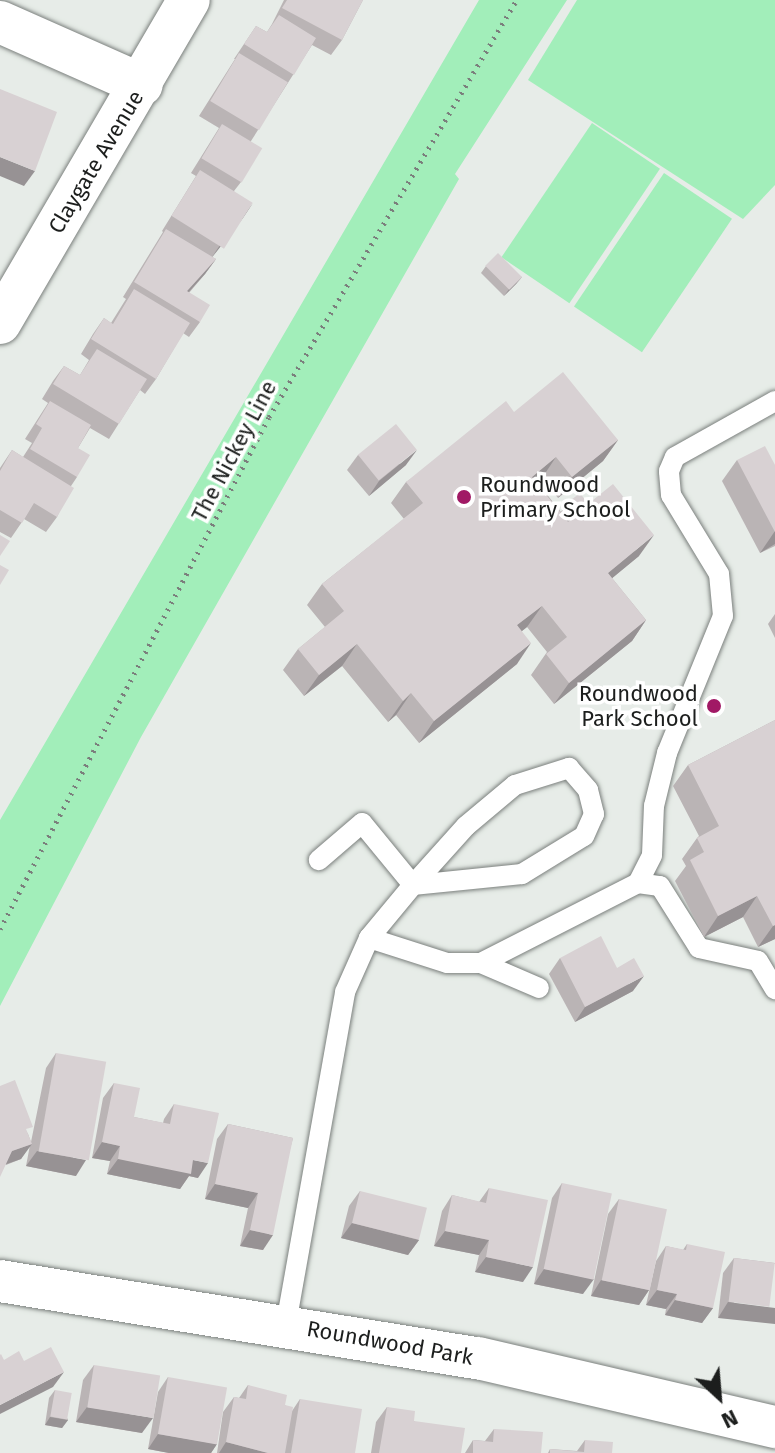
<!DOCTYPE html>
<html>
<head>
<meta charset="utf-8">
<style>
	body { margin:0 }
	#map { position:relative; width:775px; height:1453px; overflow:hidden; background:#e7ece8; font-family:"Fira Sans",sans-serif }
	div>[style] { position:absolute }
	[style*='--x'] { left:calc(var(--x)*1px); top:calc(var(--y)*1px); width:calc(var(--w)*1px); rotate:calc(var(--a)*1deg) }
	.green>* { inset:0; background:#a2eeba; transform-origin:0 0 }
	.path>* { height:5px; margin-top:-2.5px; transform-origin:0; background:repeating-linear-gradient(90deg,#7b7e7c 0 2px,transparent 0 8px) }
	.roads { filter:drop-shadow(0 0 2px #7b807d) drop-shadow(0 0 2px #7b807d) }
	.lane>* { height:20px; margin:-10px; padding:0 10px; transform-origin:10px; border-radius:10px; background:#fff }
	.street>* { height:42px; margin:-21px; padding:0 21px; transform-origin:21px; border-radius:21px; background:#fff }
	.wall>* { inset:0; background:#bab4b5 }
	.shaded-wall>* { inset:0; background:#979294 }
	.building>* { inset:0; background:#d8d1d3; transform-origin:0 0 }
	.dots>* { width:22px; height:22px; translate:-50% -50%; box-sizing:border-box; border:4px solid #fff; border-radius:50% }
	span { translate:-50% -50%; white-space:nowrap; text-align:center; line-height:1.15; -webkit-text-stroke:7px #fff; paint-order:stroke }
	.street-label { font-size:22px; color:#1c1e1d }
	.poi-label { font-size:22px; color:#1c1e1d }
	.left { translate:0 -50%; text-align:left }
	.right { translate:-100% -50%; text-align:right }
	.north { position:absolute; left:679px; top:1357px; width:80px; height:80px; -webkit-text-stroke:6px #fff; paint-order:stroke; rotate:154deg; font-size:22px; font-weight:700; line-height:32px; text-align:center; color:#1c1e1d }
	.north::after { content:''; display:block; margin:auto; width:28px; height:36px; background:#1c1e1d; clip-path:polygon(50% 0,100% 100%,50% 72%,0 100%) }
</style>
</head>
<body>
<div id="map">
	<div class="green">
		<i style="clip-path:polygon(479px 0,567px 0,455px 174px,459px 179px,141px 737px,0 1006px,0 820px)"></i>
		<i style="clip-path:polygon(577px 0,775px 0,775px 185px,743px 219px,528px 80px)"></i>
		<i style="left:592px;top:123px;width:82px;height:162px;rotate:34deg"></i>
		<i style="left:664px;top:173px;width:82px;height:161px;rotate:34deg"></i>
	</div>
	<div class="path">
		<i style="--x:0;--y:929;--w:578;--a:-62.28"></i>
		<i style="--x:269;--y:417;--w:485;--a:-59.3"></i>
	</div>
	<div class="roads">
		<div class="lane">
			<i style="--x:638;--y:883;--w:22;--a:8"></i>
			<i style="--x:660;--y:886;--w:73;--a:57.8"></i>
			<i style="--x:699;--y:948;--w:60;--a:12.4"></i>
			<i style="--x:758;--y:961;--w:33;--a:59"></i>
			<i style="--x:369;--y:938;--w:82;--a:17.8"></i>
			<i style="--x:447;--y:963;--w:34;--a:0"></i>
			<i style="--x:481;--y:963;--w:176;--a:-27"></i>
			<i style="--x:638;--y:883;--w:31;--a:-63"></i>
			<i style="--x:652;--y:855;--w:49;--a:-87.7"></i>
			<i style="--x:654;--y:806;--w:55;--a:-76.2"></i>
			<i style="--x:667;--y:753;--w:148;--a:-67.8"></i>
			<i style="--x:723;--y:616;--w:42;--a:-95.4"></i>
			<i style="--x:719;--y:574;--w:92;--a:-121.3"></i>
			<i style="--x:671;--y:495;--w:24;--a:-95"></i>
			<i style="--x:669;--y:471;--w:15;--a:-67"></i>
			<i style="--x:675;--y:457;--w:115;--a:-29.2"></i>
			<i style="--x:481;--y:963;--w:63;--a:23.3"></i>
			<i style="--x:286;--y:1324;--w:337;--a:-79.9"></i>
			<i style="--x:345;--y:992;--w:59;--a:-66"></i>
			<i style="--x:369;--y:938;--w:69;--a:-50.3"></i>
			<i style="--x:413;--y:885;--w:79;--a:-48.1"></i>
			<i style="--x:466;--y:826;--w:64;--a:-39.9"></i>
			<i style="--x:515;--y:785;--w:57;--a:-17.5"></i>
			<i style="--x:569;--y:768;--w:29;--a:49"></i>
			<i style="--x:588;--y:790;--w:25;--a:76"></i>
			<i style="--x:594;--y:814;--w:24;--a:114"></i>
			<i style="--x:584;--y:836;--w:73;--a:148.5"></i>
			<i style="--x:522;--y:874;--w:110;--a:174.2"></i>
			<i style="--x:413;--y:885;--w:80;--a:-129.4"></i>
			<i style="--x:362;--y:823;--w:57;--a:139.3"></i>
		</div>
		<div class="street">
			<i style="--x:0;--y:22;--w:155;--a:23.9"></i>
			<i style="--x:0;--y:323;--w:374;--a:-59.7"></i>
			<i style="--x:0;--y:1281;--w:484;--a:9.2"></i>
			<i style="--x:478;--y:1358;--w:305;--a:13.1"></i>
		</div>
	</div>
	<div class="wall">
		<i style="clip-path:polygon(284px 0,363px 0,342px 40px,331px 55px,312px 45px,251px 141px,241px 182px,234px 191px,243px 218px,212px 257px,216px 259px,205px 274px,189px 293px,200px 322px,189px 337px,183px 333px,156px 379px,145px 394px,140px 390px,109px 439px,90px 428px,78px 448px,77px 477px,71px 486px,57px 517px,46px 532px,24px 519px,11px 538px,0 532px,0 468px,12px 450px,23px 457px,32px 443px,25px 439px,48px 403px,42px 399px,53px 381px,64px 366px,80px 375px,89px 360px,81px 354px,93px 334px,104px 318px,111px 323px,126px 299px,123px 297px,163px 232px,162px 231px,196px 176px,191px 173px,219px 128px,199px 116px,235px 59px,234px 59px,256px 26px,267px 32px,272px 24px)"></i>
		<i style="clip-path:polygon(486px 266px,522px 277px,516px 284px,504px 296px,481px 273px)"></i>
		<i style="clip-path:polygon(514px 412px,618px 440px,603px 461px,558px 498px,542px 478px,537px 482px,561px 512px,566px 504px,588px 504px,639px 556px,612px 578px,646px 620px,632px 641px,554px 704px,531px 675px,547px 652px,527px 627px,522px 631px,517px 664px,419px 743px,396px 715px,388px 722px,342px 666px,304px 696px,283px 670px,298px 649px,325px 627px,307px 605px,322px 584px,404px 519px,391px 503px,406px 482px)"></i>
		<i style="clip-path:polygon(358px 455px,406px 465px,369px 496px,347px 470px)"></i>
		<i style="clip-path:polygon(737px 460px,775px 465px,775px 546px,760px 553px,722px 481px)"></i>
		<i style="clip-path:polygon(775px 614px,775px 638px,768px 624px)"></i>
		<i style="clip-path:polygon(775px 720px,775px 939px,758px 947px,743px 917px,704px 937px,675px 881px,686px 866px,682px 859px,697px 838px,699px 836px,673px 786px,688px 765px)"></i>
		<i style="clip-path:polygon(560px 958px,617px 968px,633px 991px,575px 1022px,549px 974px)"></i>
		<i style="clip-path:polygon(56px 1053px,76px 1176px,26px 1166px,30px 1145px,21px 1159px,6px 1165px,0 1086px,28px 1134px,31px 1142px,46px 1068px)"></i>
		<i style="clip-path:polygon(114px 1083px,134px 1117px,163px 1123px,164px 1119px,174px 1104px,198px 1178px,189px 1176px,180px 1189px,107px 1174px,110px 1161px,92px 1158px,103px 1098px)"></i>
		<i style="clip-path:polygon(228px 1124px,293px 1138px,263px 1250px,240px 1246px,248px 1208px,205px 1199px,217px 1139px)"></i>
		<i style="clip-path:polygon(562px 1183px,583px 1294px,534px 1284px,552px 1198px)"></i>
		<i style="clip-path:polygon(489px 1188px,523px 1282px,475px 1272px,479px 1255px,434px 1246px,442px 1211px,452px 1195px,479px 1202px)"></i>
		<i style="clip-path:polygon(360px 1191px,419px 1240px,408px 1255px,341px 1238px,349px 1206px)"></i>
		<i style="clip-path:polygon(619px 1199px,649px 1290px,639px 1305px,591px 1296px,608px 1214px)"></i>
		<i style="clip-path:polygon(687px 1244px,713px 1308px,702px 1323px,665px 1315px,666px 1309px,646px 1305px,656px 1261px,666px 1246px,683px 1250px)"></i>
		<i style="clip-path:polygon(734px 1258px,775px 1263px,718px 1318px,723px 1273px)"></i>
		<i style="clip-path:polygon(94px 1365px,142px 1433px,76px 1422px,83px 1380px)"></i>
		<i style="clip-path:polygon(168px 1377px,217px 1444px,211px 1453px,169px 1453px,148px 1449px,158px 1392px)"></i>
		<i style="clip-path:polygon(248px 1385px,285px 1405px,292px 1411px,300px 1399px,355px 1453px,217px 1453px,223px 1412px,234px 1397px,239px 1398px)"></i>
		<i style="clip-path:polygon(55px 1390px,68px 1420px,62px 1428px,45px 1425px,49px 1398px)"></i>
		<i style="clip-path:polygon(387px 1407px,414px 1421px,461px 1453px,371px 1453px,376px 1422px)"></i>
		<i style="clip-path:polygon(494px 1429px,541px 1453px,465px 1453px,473px 1440px,485px 1441px)"></i>
		<i style="clip-path:polygon(585px 1440px,612px 1453px,548px 1453px,550px 1449px,577px 1451px)"></i>
	</div>
	<div class="shaded-wall">
		<i style="clip-path:polygon(0 157px,35px 171px,24px 186px,0 176px)"></i>
		<i style="clip-path:polygon(253px 203px,243px 218px,210px 260px,220px 245px)"></i>
		<i style="clip-path:polygon(216px 259px,205px 274px,176px 306px,187px 291px)"></i>
		<i style="clip-path:polygon(522px 277px,516px 284px,504px 296px,510px 288px)"></i>
		<i style="clip-path:polygon(618px 440px,603px 461px,558px 498px,572px 477px)"></i>
		<i style="clip-path:polygon(417px 450px,406px 465px,369px 496px,379px 481px)"></i>
		<i style="clip-path:polygon(556px 457px,542px 478px,517px 498px,532px 477px)"></i>
		<i style="clip-path:polygon(775px 531px,775px 544px,760px 553px)"></i>
		<i style="clip-path:polygon(654px 535px,639px 556px,593px 594px,608px 573px)"></i>
		<i style="clip-path:polygon(542px 606px,527px 627px,503px 646px,517px 625px)"></i>
		<i style="clip-path:polygon(646px 620px,632px 641px,554px 704px,569px 683px)"></i>
		<i style="clip-path:polygon(531px 643px,517px 664px,419px 743px,434px 721px)"></i>
		<i style="clip-path:polygon(357px 644px,342px 666px,304px 696px,319px 675px)"></i>
		<i style="clip-path:polygon(411px 693px,396px 715px,388px 722px,403px 701px)"></i>
		<i style="clip-path:polygon(757px 896px,743px 917px,704px 937px,718px 916px)"></i>
		<i style="clip-path:polygon(775px 925px,775px 939px,758px 947px,773px 926px)"></i>
		<i style="clip-path:polygon(644px 976px,633px 991px,575px 1022px,585px 1007px)"></i>
		<i style="clip-path:polygon(102px 1142px,120px 1146px,110px 1161px,92px 1158px)"></i>
		<i style="clip-path:polygon(32px 1144px,21px 1159px,1px 1166px,12px 1151px)"></i>
		<i style="clip-path:polygon(37px 1151px,86px 1160px,76px 1176px,26px 1166px)"></i>
		<i style="clip-path:polygon(118px 1159px,193px 1160px,208px 1163px,198px 1178px,189px 1176px,180px 1189px,107px 1174px)"></i>
		<i style="clip-path:polygon(215px 1184px,258px 1193px,248px 1208px,205px 1199px)"></i>
		<i style="clip-path:polygon(352px 1223px,419px 1240px,408px 1255px,341px 1238px)"></i>
		<i style="clip-path:polygon(250px 1230px,273px 1235px,263px 1250px,240px 1246px)"></i>
		<i style="clip-path:polygon(445px 1231px,489px 1240px,479px 1255px,434px 1246px)"></i>
		<i style="clip-path:polygon(486px 1257px,533px 1267px,523px 1282px,475px 1272px)"></i>
		<i style="clip-path:polygon(544px 1269px,594px 1279px,583px 1294px,534px 1284px)"></i>
		<i style="clip-path:polygon(601px 1280px,649px 1290px,639px 1305px,591px 1296px)"></i>
		<i style="clip-path:polygon(657px 1290px,677px 1294px,666px 1309px,646px 1305px)"></i>
		<i style="clip-path:polygon(675px 1300px,713px 1308px,702px 1323px,665px 1315px)"></i>
		<i style="clip-path:polygon(728px 1302px,775px 1308px,775px 1324px,718px 1318px)"></i>
		<i style="clip-path:polygon(64px 1372px,53px 1387px,0 1414px,0 1405px)"></i>
		<i style="clip-path:polygon(87px 1407px,153px 1418px,142px 1433px,76px 1422px)"></i>
		<i style="clip-path:polygon(50px 1417px,68px 1420px,62px 1428px,45px 1425px)"></i>
		<i style="clip-path:polygon(158px 1434px,217px 1444px,211px 1453px,169px 1453px,148px 1449px)"></i>
		<i style="clip-path:polygon(226px 1442px,268px 1453px,219px 1453px)"></i>
	</div>
	<div class="building">
		<i style="clip-path:polygon(287px 0,363px 0,342px 40px,282px 8px)"></i>
		<i style="clip-path:polygon(279px 15px,316px 38px,294px 75px,244px 44px,256px 26px,267px 32px)"></i>
		<i style="left:239px;top:53px;width:57px;height:56px;rotate:31deg"></i>
		<i style="clip-path:polygon(0 89px,57px 112px,35px 171px,0 157px)"></i>
		<i style="left:222px;top:124px;width:47px;height:40px;rotate:31deg"></i>
		<i style="left:200px;top:170px;width:62px;height:54px;rotate:32deg"></i>
		<i style="clip-path:polygon(166px 229px,216px 259px,187px 291px,210px 305px,200px 322px,134px 282px)"></i>
		<i style="left:498px;top:253px;width:34px;height:18px;rotate:45deg"></i>
		<i style="clip-path:polygon(134px 289px,190px 323px,156px 379px,91px 339px,104px 318px,113px 324px)"></i>
		<i style="clip-path:polygon(97px 349px,147px 379px,119px 424px,53px 384px,64px 366px,80px 375px)"></i>
		<i style="clip-path:polygon(563px 372px,618px 440px,572px 477px,556px 457px,532px 477px,568px 522px,576px 516px,566px 504px,580px 493px,588px 504px,613px 484px,654px 535px,608px 573px,646px 620px,569px 683px,546px 654px,567px 637px,542px 606px,517px 625px,531px 643px,434px 721px,411px 693px,403px 701px,357px 644px,319px 675px,298px 649px,344px 611px,322px 584px,423px 503px,406px 482px,506px 401px,514px 412px)"></i>
		<i style="clip-path:polygon(50px 401px,91px 425px,78px 448px,90px 455px,77px 477px,30px 449px,42px 428px,36px 424px)"></i>
		<i style="left:396px;top:424px;width:33px;height:49px;rotate:51deg"></i>
		<i style="clip-path:polygon(765px 446px,775px 465px,775px 532px,737px 460px)"></i>
		<i style="clip-path:polygon(12px 450px,74px 488px,57px 517px,34px 503px,22px 523px,0 510px,0 471px)"></i>
		<i style="clip-path:polygon(0 535px,10px 541px,0 556px)"></i>
		<i style="clip-path:polygon(0 565px,9px 570px,0 585px)"></i>
		<i style="clip-path:polygon(775px 720px,775px 925px,773px 926px,757px 896px,718px 916px,690px 860px,704px 852px,697px 838px,719px 826px,688px 765px)"></i>
		<i style="clip-path:polygon(601px 936px,617px 968px,634px 958px,644px 976px,585px 1007px,560px 958px)"></i>
		<i style="left:56px;top:1053px;width:51px;height:100px;rotate:10deg"></i>
		<i style="clip-path:polygon(15px 1080px,33px 1127px,26px 1129px,32px 1144px,12px 1151px,0 1177px,0 1086px)"></i>
		<i style="clip-path:polygon(114px 1083px,140px 1088px,134px 1117px,170px 1124px,174px 1104px,219px 1113px,208px 1163px,193px 1160px,191px 1174px,118px 1159px,120px 1146px,102px 1142px)"></i>
		<i style="clip-path:polygon(228px 1124px,293px 1138px,273px 1235px,250px 1230px,258px 1193px,215px 1184px)"></i>
		<i style="left:562px;top:1183px;width:51px;height:88px;rotate:12deg"></i>
		<i style="clip-path:polygon(489px 1188px,548px 1200px,533px 1267px,486px 1257px,489px 1240px,445px 1231px,452px 1195px,486px 1203px)"></i>
		<i style="left:360px;top:1191px;width:69px;height:33px;rotate:14deg"></i>
		<i style="left:619px;top:1199px;width:49px;height:83px;rotate:12deg"></i>
		<i style="clip-path:polygon(687px 1244px,725px 1252px,713px 1308px,675px 1300px,677px 1294px,657px 1290px,666px 1246px,686px 1250px)"></i>
		<i style="left:734px;top:1258px;width:41px;height:44px;rotate:7deg"></i>
		<i style="clip-path:polygon(51px 1347px,64px 1372px,0 1405px,0 1355px,1px 1354px,4px 1360px,19px 1351px,24px 1361px)"></i>
		<i style="left:94px;top:1365px;width:67px;height:43px;rotate:9deg"></i>
		<i style="left:168px;top:1377px;width:60px;height:58px;rotate:10deg"></i>
		<i style="clip-path:polygon(248px 1385px,287px 1395px,285px 1405px,293px 1407px,285px 1453px,268px 1453px,226px 1442px,234px 1397px,246px 1399px)"></i>
		<i style="left:55px;top:1390px;width:17px;height:27px;rotate:10deg"></i>
		<i style="clip-path:polygon(300px 1399px,362px 1409px,355px 1453px,291px 1453px)"></i>
		<i style="clip-path:polygon(387px 1407px,415px 1411px,414px 1421px,465px 1428px,461px 1453px,379px 1453px)"></i>
		<i style="clip-path:polygon(494px 1429px,543px 1432px,541px 1453px,473px 1453px,473px 1440px,493px 1442px)"></i>
		<i style="clip-path:polygon(585px 1440px,613px 1442px,612px 1453px,550px 1453px,550px 1449px,584px 1452px)"></i>
	</div>
	<div class="dots">
		<i style="left:464px;top:497px;background:#a11965"></i>
		<i style="left:714px;top:706px;background:#a11965"></i>
	</div>
	<div class="street-label">
		<span style="left:96px;top:162px;rotate:-59deg">Claygate Avenue</span>
		<span style="left:234px;top:451px;rotate:-62deg">The Nickey Line</span>
		<span style="left:390px;top:1343px;rotate:10deg">Roundwood Park</span>
	</div>
	<div class="poi-label">
		<span class="left" style="left:480px;top:497px">Roundwood<br>Primary School</span>
		<span class="right" style="left:698px;top:706px">Roundwood<br>Park School</span>
	</div>
	<div class="north">N</div>
</div>
</body>
</html>
